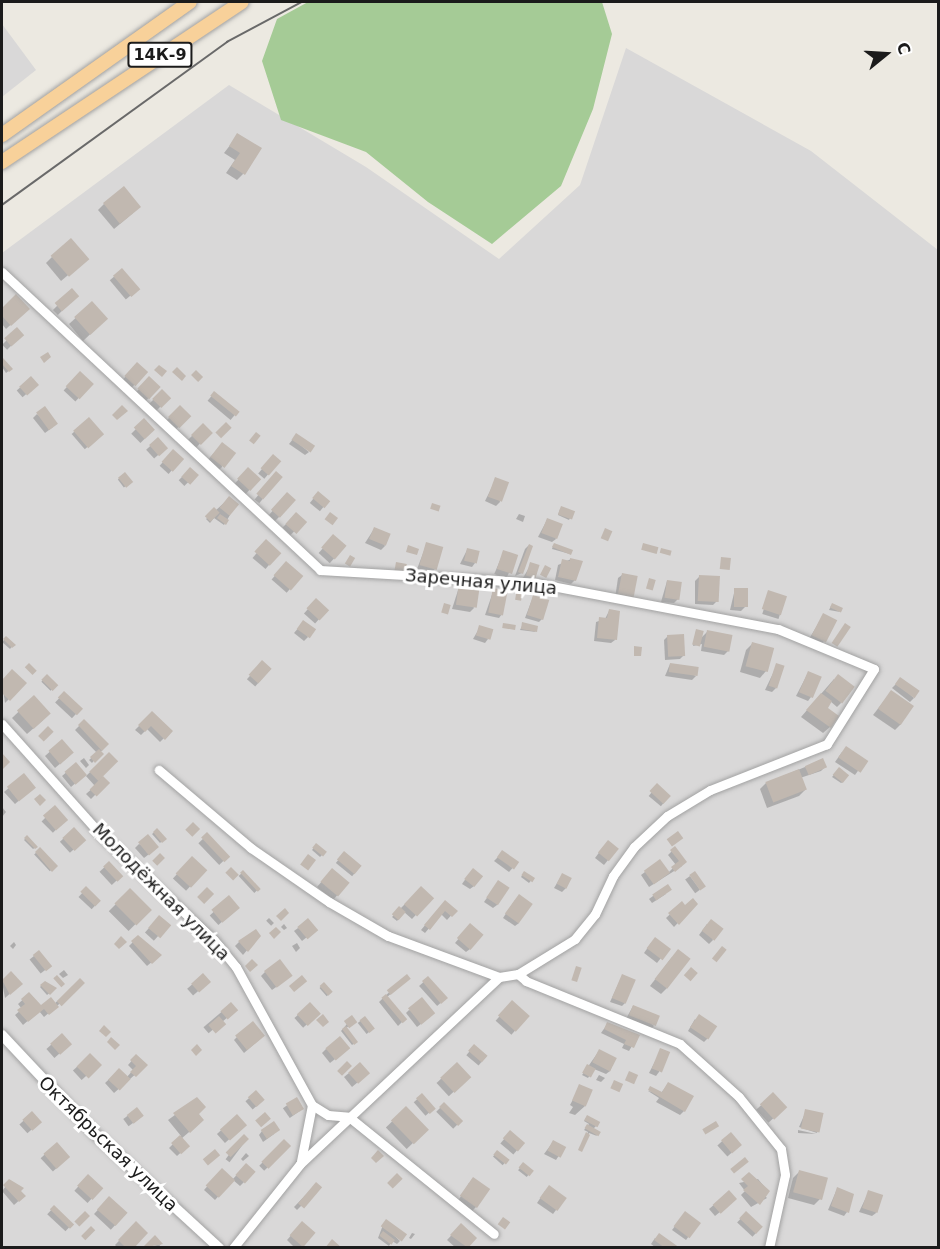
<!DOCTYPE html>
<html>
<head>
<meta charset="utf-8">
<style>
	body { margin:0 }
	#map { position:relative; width:940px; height:1249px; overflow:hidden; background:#ece9e1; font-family:"DejaVu Sans",sans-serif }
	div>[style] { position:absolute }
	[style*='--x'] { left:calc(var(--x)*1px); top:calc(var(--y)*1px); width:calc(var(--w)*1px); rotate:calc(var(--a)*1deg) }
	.residential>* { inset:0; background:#d9d8d8 }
	.forest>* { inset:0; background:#a5cb96 }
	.shadow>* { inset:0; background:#0003; transform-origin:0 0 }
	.building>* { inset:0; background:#c1b8b0; transform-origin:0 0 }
	.roads { filter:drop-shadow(0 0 2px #a2a2a2) drop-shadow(0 0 2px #a2a2a2) }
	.minor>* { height:9px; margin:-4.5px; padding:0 4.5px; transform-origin:4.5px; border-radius:4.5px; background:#fff }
	.tertiary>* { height:10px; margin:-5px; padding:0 5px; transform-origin:5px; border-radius:5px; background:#fff }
	.primary>* { height:14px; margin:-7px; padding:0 7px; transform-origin:7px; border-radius:7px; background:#f8d19a }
	.tram>* { height:1.5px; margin:-0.75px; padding:0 0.75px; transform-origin:0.75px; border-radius:0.75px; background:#696969 }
	span { translate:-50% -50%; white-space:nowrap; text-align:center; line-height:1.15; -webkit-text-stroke:6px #fff; paint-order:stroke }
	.shield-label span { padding:2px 4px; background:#fff; border:2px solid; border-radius:4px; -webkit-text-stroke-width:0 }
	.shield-label { font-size:16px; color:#1b1b1b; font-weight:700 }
	.street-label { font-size:18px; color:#1b1b1b }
	.frame { position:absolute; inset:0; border:3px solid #1b1b1b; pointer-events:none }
	.north { position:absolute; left:856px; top:24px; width:60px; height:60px; -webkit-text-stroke:4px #fff; paint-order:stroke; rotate:72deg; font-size:16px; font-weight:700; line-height:24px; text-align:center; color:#1b1b1b }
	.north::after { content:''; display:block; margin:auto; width:21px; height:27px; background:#1b1b1b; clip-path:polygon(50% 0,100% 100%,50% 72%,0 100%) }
</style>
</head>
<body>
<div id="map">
	<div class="residential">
		<i style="clip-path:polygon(2px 24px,36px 70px,2px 97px)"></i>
		<i style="clip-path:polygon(626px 48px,811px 151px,938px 250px,938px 1247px,2px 1247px,2px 253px,229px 85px,366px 167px,499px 259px,580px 185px)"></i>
	</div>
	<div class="forest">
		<i style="clip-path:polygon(308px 2px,602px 2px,612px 34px,593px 109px,561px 186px,492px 244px,428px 202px,366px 152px,281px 120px,262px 61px,277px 19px)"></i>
	</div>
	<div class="shadow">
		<i style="clip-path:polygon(238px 135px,243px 174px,237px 180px,226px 173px,235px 160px,224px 153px)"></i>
		<i style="clip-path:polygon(104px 204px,133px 213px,114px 229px,98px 210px)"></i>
		<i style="clip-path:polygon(52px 257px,80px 265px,61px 281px,46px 263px)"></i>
		<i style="left:122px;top:270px;width:25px;height:16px;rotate:50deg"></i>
		<i style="left:72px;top:291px;width:7px;height:27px;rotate:45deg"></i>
		<i style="clip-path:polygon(16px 296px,28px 309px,6px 329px,2px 324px,2px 310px)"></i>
		<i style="clip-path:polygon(92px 303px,100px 325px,83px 341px,69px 324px)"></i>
		<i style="left:17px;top:330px;width:7px;height:21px;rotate:45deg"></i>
		<i style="clip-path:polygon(3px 360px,11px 369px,6px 373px,2px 367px)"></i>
		<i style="left:137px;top:364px;width:12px;height:23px;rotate:42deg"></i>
		<i style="left:80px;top:373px;width:16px;height:24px;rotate:43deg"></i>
		<i style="left:31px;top:378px;width:9px;height:19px;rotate:49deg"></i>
		<i style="left:149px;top:378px;width:13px;height:21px;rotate:42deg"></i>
		<i style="left:162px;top:391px;width:10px;height:18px;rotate:45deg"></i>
		<i style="left:214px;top:393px;width:30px;height:10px;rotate:40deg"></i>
		<i style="left:180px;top:407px;width:13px;height:21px;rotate:45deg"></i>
		<i style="clip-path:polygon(37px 414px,53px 427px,45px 433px,33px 418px)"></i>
		<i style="left:89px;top:419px;width:20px;height:23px;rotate:49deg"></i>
		<i style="left:144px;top:421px;width:13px;height:18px;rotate:45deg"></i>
		<i style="left:203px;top:425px;width:11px;height:21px;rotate:45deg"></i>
		<i style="left:158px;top:439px;width:12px;height:16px;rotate:48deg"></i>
		<i style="clip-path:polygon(293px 439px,309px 452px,305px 455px,289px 444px)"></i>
		<i style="clip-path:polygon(219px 447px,222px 467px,218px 471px,207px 461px)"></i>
		<i style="left:173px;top:451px;width:12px;height:20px;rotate:42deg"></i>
		<i style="left:273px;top:456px;width:8px;height:23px;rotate:40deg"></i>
		<i style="left:190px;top:469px;width:8px;height:16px;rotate:45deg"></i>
		<i style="left:248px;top:469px;width:15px;height:21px;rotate:42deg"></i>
		<i style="left:276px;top:473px;width:6px;height:34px;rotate:39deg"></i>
		<i style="left:125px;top:474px;width:10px;height:9px;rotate:53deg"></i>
		<i style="clip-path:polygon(496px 479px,500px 502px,496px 506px,485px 501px)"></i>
		<i style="left:318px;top:493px;width:13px;height:13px;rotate:39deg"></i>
		<i style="clip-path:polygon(287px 494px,279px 517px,275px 521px,269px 515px)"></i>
		<i style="clip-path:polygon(225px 502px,230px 515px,224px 525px,214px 518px,210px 523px,206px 519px)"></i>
		<i style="clip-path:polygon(560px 509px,570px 518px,569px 520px,558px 515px)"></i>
		<i style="left:296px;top:514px;width:11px;height:19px;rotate:45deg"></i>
		<i style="clip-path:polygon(519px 514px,525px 516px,523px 522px,516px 519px)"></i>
		<i style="clip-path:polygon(547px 520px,556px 539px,552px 542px,538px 537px)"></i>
		<i style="clip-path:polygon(374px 529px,385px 546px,381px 550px,365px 543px)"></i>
		<i style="left:334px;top:536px;width:15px;height:23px;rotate:42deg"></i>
		<i style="left:266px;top:542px;width:17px;height:21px;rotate:40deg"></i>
		<i style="clip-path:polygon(427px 543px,435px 569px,431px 573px,417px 569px)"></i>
		<i style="clip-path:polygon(529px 545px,522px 573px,515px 576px,525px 549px)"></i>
		<i style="clip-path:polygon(553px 546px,570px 554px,552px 549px)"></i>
		<i style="clip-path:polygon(467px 550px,475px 563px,472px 567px,460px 564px)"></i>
		<i style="left:504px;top:551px;width:13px;height:25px;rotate:23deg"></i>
		<i style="clip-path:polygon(571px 559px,575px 580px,571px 584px,555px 580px,558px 565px)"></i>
		<i style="left:286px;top:563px;width:20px;height:22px;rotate:41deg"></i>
		<i style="clip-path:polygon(531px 564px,535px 577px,531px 581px,523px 578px)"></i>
		<i style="clip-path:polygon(622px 575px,636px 577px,615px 598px,618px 578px)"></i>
		<i style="clip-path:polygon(699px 577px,717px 601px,713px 605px,695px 604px,695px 581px)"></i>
		<i style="clip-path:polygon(667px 581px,678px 599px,674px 603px,661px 602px)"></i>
		<i style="clip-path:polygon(460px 584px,474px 608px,470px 612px,452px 609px)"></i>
		<i style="clip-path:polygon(494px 589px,502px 614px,499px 618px,485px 615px)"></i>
		<i style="clip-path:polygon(735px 589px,745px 607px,741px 611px,730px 610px)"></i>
		<i style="left:769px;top:592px;width:17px;height:23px;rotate:17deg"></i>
		<i style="clip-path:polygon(533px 597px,543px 618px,539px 622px,525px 618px)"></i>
		<i style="left:316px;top:600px;width:15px;height:18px;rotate:42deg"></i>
		<i style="clip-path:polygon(831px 606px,840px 612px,829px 610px)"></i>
		<i style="clip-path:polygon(609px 611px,615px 640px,611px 643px,594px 641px,596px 622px,605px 619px)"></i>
		<i style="clip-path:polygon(824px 614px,824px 641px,820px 645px,809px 639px)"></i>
		<i style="clip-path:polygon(523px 624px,536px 632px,520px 630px)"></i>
		<i style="clip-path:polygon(300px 626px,308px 637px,304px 641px,294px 633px)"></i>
		<i style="clip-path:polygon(480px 627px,488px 639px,485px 643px,473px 639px)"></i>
		<i style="clip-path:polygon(696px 631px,701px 638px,707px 632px,728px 651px,724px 655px,701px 651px,702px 644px,693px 646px)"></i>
		<i style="clip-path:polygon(668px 636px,684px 655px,680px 659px,665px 660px,664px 640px)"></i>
		<i style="clip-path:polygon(6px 638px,13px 645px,10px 649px,2px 642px)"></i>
		<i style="clip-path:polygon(752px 644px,766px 671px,760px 678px,740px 672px,746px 650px)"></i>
		<i style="left:262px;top:662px;width:11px;height:23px;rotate:41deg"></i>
		<i style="clip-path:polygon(670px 664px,696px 676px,692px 680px,665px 676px)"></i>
		<i style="clip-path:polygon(777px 665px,776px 688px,772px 692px,765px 690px)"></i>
		<i style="clip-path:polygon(12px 671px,25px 683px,5px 703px,2px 682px)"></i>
		<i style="clip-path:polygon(808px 673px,811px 697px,808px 701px,796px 696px)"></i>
		<i style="left:47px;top:676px;width:13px;height:8px;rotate:45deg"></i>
		<i style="clip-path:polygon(834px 679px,841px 703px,837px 707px,830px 701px,826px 708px,830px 727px,823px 733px,801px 717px)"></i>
		<i style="clip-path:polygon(897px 683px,914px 698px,910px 702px,892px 688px)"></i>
		<i style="clip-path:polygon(891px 692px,901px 724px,895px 730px,873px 715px)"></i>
		<i style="left:64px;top:693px;width:23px;height:13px;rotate:43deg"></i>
		<i style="clip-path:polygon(34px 697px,43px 720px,27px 734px,12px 718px)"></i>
		<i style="clip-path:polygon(152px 713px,171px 731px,160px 742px,147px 729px,141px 735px,135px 730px)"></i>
		<i style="clip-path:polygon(84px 721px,107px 744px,92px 763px,89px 760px,97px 753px,75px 730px)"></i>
		<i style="clip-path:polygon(62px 741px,68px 757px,55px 768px,45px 756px)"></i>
		<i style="clip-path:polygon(842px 752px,865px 761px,855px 775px,835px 762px)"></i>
		<i style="clip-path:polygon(109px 754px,116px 761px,101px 775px,107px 783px,91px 799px,86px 794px,95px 786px,85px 775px,71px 787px,62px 776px,76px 764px,86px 776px)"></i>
		<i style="clip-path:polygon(84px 758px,89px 765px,86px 768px,80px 761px)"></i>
		<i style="clip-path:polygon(822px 760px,825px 767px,821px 771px,800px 778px,805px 790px,799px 796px,767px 808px,760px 789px,766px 783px)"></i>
		<i style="clip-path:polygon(839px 769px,843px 782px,841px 783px,832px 777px)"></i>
		<i style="clip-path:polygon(24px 775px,30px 791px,15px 804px,4px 792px)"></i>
		<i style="left:657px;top:786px;width:16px;height:13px;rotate:40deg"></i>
		<i style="clip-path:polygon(2px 807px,6px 812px,2px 817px)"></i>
		<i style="left:55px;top:808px;width:16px;height:19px;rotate:45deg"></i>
		<i style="left:74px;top:829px;width:15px;height:19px;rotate:48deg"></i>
		<i style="clip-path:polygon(157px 830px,165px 838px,160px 843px,152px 834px)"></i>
		<i style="left:207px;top:835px;width:30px;height:12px;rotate:46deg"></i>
		<i style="clip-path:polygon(27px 837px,36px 847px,33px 849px,24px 840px)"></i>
		<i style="clip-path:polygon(139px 844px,153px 851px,144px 858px,135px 848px)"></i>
		<i style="clip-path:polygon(316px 845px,325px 852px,320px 857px,312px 850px)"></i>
		<i style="clip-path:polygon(604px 846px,617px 849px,604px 865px,595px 858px)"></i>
		<i style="clip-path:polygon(675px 848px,682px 866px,649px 887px,641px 875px,645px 872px,668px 873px,676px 865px,668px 855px)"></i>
		<i style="left:40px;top:849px;width:23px;height:8px;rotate:47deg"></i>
		<i style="left:344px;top:853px;width:21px;height:13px;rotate:39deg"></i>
		<i style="clip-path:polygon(499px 856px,517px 863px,509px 872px,494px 861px)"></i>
		<i style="left:192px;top:858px;width:18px;height:28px;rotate:43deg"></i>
		<i style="left:109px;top:863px;width:18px;height:13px;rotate:47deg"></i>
		<i style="left:243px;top:872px;width:23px;height:6px;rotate:47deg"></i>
		<i style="clip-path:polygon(524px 873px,533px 878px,529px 883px,521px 877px)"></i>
		<i style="clip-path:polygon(328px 874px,348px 883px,333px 900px,317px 887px)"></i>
		<i style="clip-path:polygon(469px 874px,474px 886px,470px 889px,462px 884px)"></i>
		<i style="clip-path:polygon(562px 875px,566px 888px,562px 892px,554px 888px)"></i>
		<i style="left:690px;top:876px;width:17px;height:6px;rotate:54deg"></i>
		<i style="clip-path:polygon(498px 882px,497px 905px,493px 908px,484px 902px)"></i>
		<i style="clip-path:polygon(421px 888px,432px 898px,412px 919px,404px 912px,397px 921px,392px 917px)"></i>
		<i style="left:86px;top:889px;width:18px;height:11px;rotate:43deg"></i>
		<i style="left:130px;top:890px;width:28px;height:30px;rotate:45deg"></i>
		<i style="clip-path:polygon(666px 894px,652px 903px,649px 899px,653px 896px)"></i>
		<i style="left:229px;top:898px;width:13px;height:26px;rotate:48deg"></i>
		<i style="clip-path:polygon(515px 900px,519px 923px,515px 926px,503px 918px)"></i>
		<i style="clip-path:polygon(682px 903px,685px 907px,696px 904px,674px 927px,666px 918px)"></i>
		<i style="clip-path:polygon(441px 906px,455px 911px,447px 920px,441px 914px,425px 933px,421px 930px)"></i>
		<i style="left:159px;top:917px;width:12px;height:21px;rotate:42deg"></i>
		<i style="left:269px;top:918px;width:7px;height:4px;rotate:45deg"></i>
		<i style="clip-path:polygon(284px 924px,287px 928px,284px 930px,281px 927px)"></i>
		<i style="clip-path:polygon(707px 924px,713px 940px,709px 944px,699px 935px)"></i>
		<i style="clip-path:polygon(298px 928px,312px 933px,302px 941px,294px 931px)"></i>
		<i style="clip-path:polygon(467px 929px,470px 949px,466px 952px,455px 943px)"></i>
		<i style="clip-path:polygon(259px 936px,243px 955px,235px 946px,239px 942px)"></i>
		<i style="clip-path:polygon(138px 937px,160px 955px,147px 966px,129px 946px)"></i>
		<i style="clip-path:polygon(14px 942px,16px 945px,13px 949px,10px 946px)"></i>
		<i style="clip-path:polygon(297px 943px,300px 948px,296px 952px,292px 946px)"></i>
		<i style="clip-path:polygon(651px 943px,668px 949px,657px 963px,644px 953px)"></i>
		<i style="left:39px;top:952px;width:18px;height:12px;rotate:52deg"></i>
		<i style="clip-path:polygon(672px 957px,667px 988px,661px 994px,650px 986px)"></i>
		<i style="clip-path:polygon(64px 970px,68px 975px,63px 978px,59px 974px)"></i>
		<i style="clip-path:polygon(265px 972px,287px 979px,272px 990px,261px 976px)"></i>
		<i style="clip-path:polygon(11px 973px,21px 984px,5px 998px,2px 982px)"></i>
		<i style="left:203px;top:975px;width:9px;height:21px;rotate:49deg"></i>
		<i style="clip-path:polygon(406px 976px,405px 982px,387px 997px,405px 1019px,398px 1026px,379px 1002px)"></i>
		<i style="clip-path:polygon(622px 976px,626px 1002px,622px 1006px,610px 1002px)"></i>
		<i style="left:428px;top:978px;width:27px;height:12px;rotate:48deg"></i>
		<i style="clip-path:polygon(80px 981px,79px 987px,44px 1017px,39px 1011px,23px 1025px,15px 1015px,22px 1009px,18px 1004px,29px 994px,41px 1007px,54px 1004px)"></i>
		<i style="clip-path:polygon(45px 982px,55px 989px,47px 995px,40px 987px)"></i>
		<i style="left:324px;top:984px;width:11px;height:6px;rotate:49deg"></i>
		<i style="left:512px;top:1002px;width:21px;height:25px;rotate:41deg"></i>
		<i style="left:231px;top:1004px;width:8px;height:36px;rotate:50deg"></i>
		<i style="left:310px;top:1004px;width:13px;height:21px;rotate:48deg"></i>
		<i style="clip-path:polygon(633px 1006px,654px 1026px,650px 1029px,626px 1019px)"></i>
		<i style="clip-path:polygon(409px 1010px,430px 1017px,417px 1027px,406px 1013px)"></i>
		<i style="clip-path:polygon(352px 1018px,355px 1022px,346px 1028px,356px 1042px,352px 1045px,341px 1031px)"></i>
		<i style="left:364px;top:1018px;width:14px;height:8px;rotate:51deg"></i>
		<i style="clip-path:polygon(695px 1019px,708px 1038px,704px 1042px,688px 1031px)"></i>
		<i style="clip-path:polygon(608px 1023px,638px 1036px,629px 1051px,622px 1048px,624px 1044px,601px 1033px)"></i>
		<i style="left:62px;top:1035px;width:12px;height:21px;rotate:48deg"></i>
		<i style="clip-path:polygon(237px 1037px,259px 1040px,244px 1053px,234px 1040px)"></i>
		<i style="left:474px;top:1046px;width:16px;height:12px;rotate:40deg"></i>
		<i style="clip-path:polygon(326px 1049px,344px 1052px,330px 1063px,322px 1053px)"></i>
		<i style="clip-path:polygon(661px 1050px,659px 1072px,656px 1076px,649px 1073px)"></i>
		<i style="clip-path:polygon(599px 1051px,615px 1059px,610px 1071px,606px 1074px,594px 1069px,588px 1078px,582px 1075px)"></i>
		<i style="left:90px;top:1055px;width:13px;height:23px;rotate:48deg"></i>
		<i style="clip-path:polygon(136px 1056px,146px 1065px,114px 1093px,105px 1083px,119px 1070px,127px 1077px,133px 1070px,128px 1065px)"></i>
		<i style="clip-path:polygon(360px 1064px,364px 1077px,352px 1087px,344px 1077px)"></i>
		<i style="left:457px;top:1064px;width:18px;height:28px;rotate:47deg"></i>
		<i style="clip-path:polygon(599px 1075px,605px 1078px,601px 1082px,596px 1080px)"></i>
		<i style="clip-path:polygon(668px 1084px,684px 1111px,680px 1115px,656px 1102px,659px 1098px,648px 1091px,661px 1093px)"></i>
		<i style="clip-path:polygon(580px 1086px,585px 1106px,575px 1115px,569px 1113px,573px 1107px,570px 1105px)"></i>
		<i style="left:256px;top:1092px;width:11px;height:14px;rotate:49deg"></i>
		<i style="left:773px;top:1094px;width:18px;height:23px;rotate:47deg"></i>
		<i style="left:422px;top:1095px;width:18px;height:11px;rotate:49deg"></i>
		<i style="clip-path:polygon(197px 1099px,196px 1126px,181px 1139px,188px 1146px,177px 1156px,169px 1148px,181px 1136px,168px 1120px)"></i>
		<i style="left:296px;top:1099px;width:12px;height:16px;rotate:55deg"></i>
		<i style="left:444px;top:1104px;width:24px;height:11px;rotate:45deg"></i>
		<i style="left:406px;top:1108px;width:30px;height:28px;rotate:46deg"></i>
		<i style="left:137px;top:1109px;width:9px;height:17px;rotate:54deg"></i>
		<i style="clip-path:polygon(806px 1111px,822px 1114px,817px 1133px,799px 1127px)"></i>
		<i style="left:32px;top:1113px;width:12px;height:17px;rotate:48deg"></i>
		<i style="left:237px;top:1116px;width:12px;height:27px;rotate:48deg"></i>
		<i style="clip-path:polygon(586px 1118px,596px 1126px,593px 1129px,597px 1136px,589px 1133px,580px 1152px,588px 1132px,584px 1130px,589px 1124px,584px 1121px)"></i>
		<i style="clip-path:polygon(798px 1130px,816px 1134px,798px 1133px)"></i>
		<i style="clip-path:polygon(262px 1131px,274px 1134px,263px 1142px,259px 1135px)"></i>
		<i style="left:510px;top:1132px;width:17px;height:15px;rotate:40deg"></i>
		<i style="left:730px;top:1134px;width:15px;height:17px;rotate:48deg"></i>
		<i style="left:243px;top:1136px;width:5px;height:29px;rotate:37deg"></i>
		<i style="left:284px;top:1141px;width:7px;height:35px;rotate:45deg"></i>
		<i style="clip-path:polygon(553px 1142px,564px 1148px,556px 1160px,544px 1154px)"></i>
		<i style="left:56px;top:1144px;width:18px;height:21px;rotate:47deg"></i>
		<i style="left:497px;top:1152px;width:13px;height:6px;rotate:42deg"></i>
		<i style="clip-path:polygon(246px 1153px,249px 1156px,243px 1161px,241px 1159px)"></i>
		<i style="left:523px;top:1164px;width:11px;height:8px;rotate:38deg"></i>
		<i style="clip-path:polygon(246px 1165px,254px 1172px,240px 1186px,233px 1180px,215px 1200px,204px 1190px,222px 1170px,232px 1180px)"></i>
		<i style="clip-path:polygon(799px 1172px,820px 1199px,814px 1205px,788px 1198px,793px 1178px)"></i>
		<i style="left:88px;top:1176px;width:18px;height:20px;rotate:43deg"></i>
		<i style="clip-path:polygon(758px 1179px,768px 1191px,764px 1195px,767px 1198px,751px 1207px,741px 1195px,745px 1191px,739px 1183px)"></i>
		<i style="clip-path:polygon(10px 1181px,24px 1196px,14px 1205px,2px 1191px)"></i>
		<i style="clip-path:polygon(469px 1183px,476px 1207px,472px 1211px,458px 1201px)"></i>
		<i style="clip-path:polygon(316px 1184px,320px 1187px,297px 1210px,294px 1207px)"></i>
		<i style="clip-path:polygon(837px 1189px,847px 1212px,844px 1216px,828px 1210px)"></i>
		<i style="clip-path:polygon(545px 1191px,565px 1198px,553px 1214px,537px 1203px)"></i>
		<i style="clip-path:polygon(869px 1191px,876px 1213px,872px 1216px,859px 1212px)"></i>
		<i style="clip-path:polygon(729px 1192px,731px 1203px,715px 1216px,709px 1209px)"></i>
		<i style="left:109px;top:1198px;width:23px;height:22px;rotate:43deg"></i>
		<i style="left:54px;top:1207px;width:25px;height:10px;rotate:43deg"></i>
		<i style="left:746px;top:1213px;width:21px;height:13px;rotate:43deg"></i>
		<i style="clip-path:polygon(682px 1217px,699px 1223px,686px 1240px,672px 1230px)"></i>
		<i style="clip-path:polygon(136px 1223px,132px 1248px,118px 1248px,115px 1245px)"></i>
		<i style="clip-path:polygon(302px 1223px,314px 1233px,302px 1248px,295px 1248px,287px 1240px)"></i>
		<i style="clip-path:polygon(383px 1225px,400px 1241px,397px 1244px,392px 1241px,389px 1246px,378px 1238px)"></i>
		<i style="clip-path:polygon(461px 1225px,475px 1238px,466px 1248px,456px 1248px,447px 1240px)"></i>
		<i style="clip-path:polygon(412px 1233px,415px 1234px,411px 1239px,409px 1238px)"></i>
		<i style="clip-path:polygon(655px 1238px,678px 1248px,656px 1248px,651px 1244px)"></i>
		<i style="clip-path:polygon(161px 1244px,158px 1248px,145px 1248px)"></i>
	</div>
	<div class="building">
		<i style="clip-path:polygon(237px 133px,262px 148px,245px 175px,231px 166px,240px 153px,229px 146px)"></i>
		<i style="left:124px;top:186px;width:27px;height:27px;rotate:51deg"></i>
		<i style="left:71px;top:238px;width:28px;height:27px;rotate:49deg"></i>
		<i style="left:122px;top:268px;width:28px;height:12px;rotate:49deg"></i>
		<i style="left:72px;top:288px;width:11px;height:23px;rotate:49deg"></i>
		<i style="clip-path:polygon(16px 294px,30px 309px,11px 326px,2px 316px,2px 308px)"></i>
		<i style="left:92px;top:301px;width:24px;height:24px;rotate:48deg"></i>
		<i style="left:17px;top:327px;width:11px;height:17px;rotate:49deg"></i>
		<i style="clip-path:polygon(48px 352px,51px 357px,44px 363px,40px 357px)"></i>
		<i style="clip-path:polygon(3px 358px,13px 369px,9px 372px,2px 364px)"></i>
		<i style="left:137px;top:362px;width:15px;height:19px;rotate:42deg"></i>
		<i style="clip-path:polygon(159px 365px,167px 371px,162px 377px,154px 370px)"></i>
		<i style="clip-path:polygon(177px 367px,186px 376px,182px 381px,172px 372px)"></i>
		<i style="left:196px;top:370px;width:10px;height:7px;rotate:45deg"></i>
		<i style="left:80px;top:371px;width:19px;height:21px;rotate:43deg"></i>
		<i style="left:31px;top:376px;width:12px;height:16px;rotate:48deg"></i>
		<i style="left:149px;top:376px;width:16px;height:17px;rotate:43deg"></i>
		<i style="left:162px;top:389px;width:13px;height:14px;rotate:45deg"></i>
		<i style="left:214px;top:391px;width:33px;height:6px;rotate:39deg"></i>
		<i style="clip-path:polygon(122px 405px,128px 411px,117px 420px,112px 415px)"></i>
		<i style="left:180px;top:405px;width:16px;height:17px;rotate:45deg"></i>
		<i style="left:45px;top:406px;width:22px;height:11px;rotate:54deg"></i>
		<i style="left:89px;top:417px;width:23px;height:21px;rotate:49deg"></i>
		<i style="left:144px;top:418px;width:16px;height:14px;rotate:47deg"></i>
		<i style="left:226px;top:422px;width:8px;height:15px;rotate:45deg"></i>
		<i style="left:203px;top:423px;width:14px;height:17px;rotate:45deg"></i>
		<i style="left:256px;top:432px;width:6px;height:11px;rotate:39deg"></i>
		<i style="left:296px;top:433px;width:23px;height:8px;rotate:34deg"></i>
		<i style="left:158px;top:437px;width:15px;height:12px;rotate:48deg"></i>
		<i style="left:222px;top:442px;width:18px;height:19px;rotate:38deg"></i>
		<i style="left:173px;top:449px;width:15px;height:17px;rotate:42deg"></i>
		<i style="left:273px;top:454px;width:11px;height:19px;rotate:41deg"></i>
		<i style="left:190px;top:467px;width:12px;height:13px;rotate:42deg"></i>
		<i style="left:248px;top:467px;width:18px;height:16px;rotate:43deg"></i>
		<i style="left:276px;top:471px;width:9px;height:30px;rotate:41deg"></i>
		<i style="left:125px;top:472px;width:13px;height:9px;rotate:51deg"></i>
		<i style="left:495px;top:477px;width:15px;height:21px;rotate:20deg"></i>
		<i style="left:318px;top:491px;width:16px;height:9px;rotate:40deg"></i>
		<i style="left:287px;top:492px;width:12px;height:24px;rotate:42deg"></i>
		<i style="left:229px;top:496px;width:13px;height:15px;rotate:39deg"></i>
		<i style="left:432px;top:503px;width:9px;height:6px;rotate:18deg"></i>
		<i style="left:561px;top:506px;width:15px;height:9px;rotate:20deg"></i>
		<i style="left:214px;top:507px;width:8px;height:13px;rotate:45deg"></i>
		<i style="left:296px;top:512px;width:15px;height:16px;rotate:42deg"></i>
		<i style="left:330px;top:512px;width:10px;height:9px;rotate:37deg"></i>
		<i style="clip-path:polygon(220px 514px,229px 520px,226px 525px,217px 518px)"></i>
		<i style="left:547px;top:518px;width:17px;height:16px;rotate:21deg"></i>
		<i style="left:374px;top:527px;width:18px;height:13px;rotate:22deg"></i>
		<i style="left:605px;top:528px;width:8px;height:11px;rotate:23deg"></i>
		<i style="left:333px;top:534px;width:18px;height:18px;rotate:41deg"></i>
		<i style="left:266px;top:539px;width:21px;height:17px;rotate:43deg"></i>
		<i style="left:426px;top:542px;width:18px;height:24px;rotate:16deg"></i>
		<i style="clip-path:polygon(554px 543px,573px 550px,571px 555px,552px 547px)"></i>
		<i style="left:643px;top:543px;width:16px;height:7px;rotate:15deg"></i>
		<i style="clip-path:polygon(529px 544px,533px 546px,523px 574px,518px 572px)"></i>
		<i style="clip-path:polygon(408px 545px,419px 549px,417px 555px,406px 552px)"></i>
		<i style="left:467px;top:548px;width:13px;height:13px;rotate:13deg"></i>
		<i style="left:661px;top:548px;width:11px;height:5px;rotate:15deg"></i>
		<i style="left:503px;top:550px;width:16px;height:20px;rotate:18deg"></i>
		<i style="left:350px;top:555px;width:6px;height:10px;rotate:31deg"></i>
		<i style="left:721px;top:557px;width:10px;height:12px;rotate:6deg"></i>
		<i style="clip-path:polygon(570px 558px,583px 561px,576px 581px,558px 577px,562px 559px,570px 561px)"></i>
		<i style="left:286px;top:561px;width:23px;height:19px;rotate:41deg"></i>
		<i style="left:396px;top:562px;width:11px;height:10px;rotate:10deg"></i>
		<i style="left:530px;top:562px;width:10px;height:14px;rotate:17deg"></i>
		<i style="left:545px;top:565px;width:7px;height:11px;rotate:27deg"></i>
		<i style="left:622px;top:573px;width:16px;height:22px;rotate:11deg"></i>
		<i style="left:699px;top:575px;width:21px;height:26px;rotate:3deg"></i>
		<i style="left:649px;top:578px;width:7px;height:11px;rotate:16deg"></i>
		<i style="left:667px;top:580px;width:15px;height:18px;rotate:8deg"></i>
		<i style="left:459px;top:583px;width:21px;height:22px;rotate:8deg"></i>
		<i style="left:493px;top:588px;width:15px;height:25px;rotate:11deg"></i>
		<i style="left:517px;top:588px;width:6px;height:12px;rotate:9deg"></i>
		<i style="left:734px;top:588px;width:14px;height:19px"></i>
		<i style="left:768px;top:590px;width:20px;height:20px;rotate:18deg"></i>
		<i style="left:533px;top:595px;width:17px;height:21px;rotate:17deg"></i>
		<i style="left:316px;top:598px;width:18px;height:14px;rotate:43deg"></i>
		<i style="left:444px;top:603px;width:7px;height:10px;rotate:16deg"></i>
		<i style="left:832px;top:603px;width:12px;height:5px;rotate:24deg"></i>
		<i style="clip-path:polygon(609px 609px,620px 611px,617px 640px,597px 638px,599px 617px,607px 618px)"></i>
		<i style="left:823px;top:613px;width:16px;height:25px;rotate:27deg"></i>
		<i style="left:303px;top:620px;width:16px;height:11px;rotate:35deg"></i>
		<i style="clip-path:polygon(522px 622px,538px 626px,537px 632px,521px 629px)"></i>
		<i style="left:503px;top:623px;width:13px;height:5px;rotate:9deg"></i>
		<i style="left:845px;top:623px;width:7px;height:24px;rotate:34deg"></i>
		<i style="left:479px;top:625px;width:15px;height:11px;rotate:16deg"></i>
		<i style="left:696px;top:629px;width:8px;height:16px;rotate:14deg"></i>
		<i style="left:707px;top:630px;width:26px;height:17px;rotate:11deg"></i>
		<i style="left:684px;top:634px;width:22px;height:17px;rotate:87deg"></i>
		<i style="clip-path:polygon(6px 636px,16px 645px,12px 648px,3px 639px)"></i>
		<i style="left:752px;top:642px;width:23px;height:25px;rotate:15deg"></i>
		<i style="clip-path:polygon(634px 646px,642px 647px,641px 656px,634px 656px)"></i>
		<i style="left:262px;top:660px;width:13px;height:20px;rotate:42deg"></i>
		<i style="left:29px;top:663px;width:11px;height:6px;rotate:45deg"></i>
		<i style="left:670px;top:663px;width:29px;height:9px;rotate:8deg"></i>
		<i style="left:776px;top:663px;width:9px;height:24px;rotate:18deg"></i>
		<i style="clip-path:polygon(12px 669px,27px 683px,10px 701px,2px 693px,2px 680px)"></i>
		<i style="left:808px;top:671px;width:15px;height:23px;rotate:23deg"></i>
		<i style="left:47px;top:674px;width:16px;height:8px;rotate:45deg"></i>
		<i style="left:838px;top:674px;width:21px;height:21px;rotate:37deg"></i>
		<i style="left:900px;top:677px;width:24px;height:9px;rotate:35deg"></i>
		<i style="left:891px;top:690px;width:28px;height:23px;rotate:35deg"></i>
		<i style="left:64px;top:691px;width:26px;height:9px;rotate:43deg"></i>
		<i style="clip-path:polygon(821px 693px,832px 701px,828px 708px,839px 716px,831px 728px,806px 710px)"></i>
		<i style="left:34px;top:695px;width:25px;height:23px;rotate:48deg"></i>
		<i style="clip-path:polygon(152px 711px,173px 731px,165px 740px,151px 726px,145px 732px,138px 725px)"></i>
		<i style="clip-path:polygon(84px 719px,109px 744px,102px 751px,78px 725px)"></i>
		<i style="left:48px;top:726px;width:8px;height:14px;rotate:45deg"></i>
		<i style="left:62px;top:739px;width:18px;height:18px;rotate:49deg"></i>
		<i style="left:846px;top:746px;width:27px;height:14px;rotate:34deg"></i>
		<i style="clip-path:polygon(99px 749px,104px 754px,95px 763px,90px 757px)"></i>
		<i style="left:109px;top:752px;width:13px;height:28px;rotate:45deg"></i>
		<i style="clip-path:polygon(2px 753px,10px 762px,2px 770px)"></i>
		<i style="left:823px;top:758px;width:10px;height:20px;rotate:66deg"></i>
		<i style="left:76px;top:762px;width:17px;height:15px;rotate:50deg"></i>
		<i style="left:839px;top:767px;width:13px;height:10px;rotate:39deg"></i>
		<i style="left:799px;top:769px;width:22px;height:36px;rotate:69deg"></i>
		<i style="left:24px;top:773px;width:19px;height:22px;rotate:51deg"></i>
		<i style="left:103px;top:776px;width:10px;height:19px;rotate:45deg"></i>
		<i style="left:657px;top:783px;width:19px;height:11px;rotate:43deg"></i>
		<i style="clip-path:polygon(40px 794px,46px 800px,40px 806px,34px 799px)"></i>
		<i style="left:55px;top:805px;width:20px;height:16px;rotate:49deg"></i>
		<i style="left:193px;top:822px;width:10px;height:11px;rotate:45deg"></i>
		<i style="left:74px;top:827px;width:18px;height:16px;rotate:47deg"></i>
		<i style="clip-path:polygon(157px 828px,167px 839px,162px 843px,153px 832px)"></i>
		<i style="left:678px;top:831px;width:9px;height:14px;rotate:54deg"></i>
		<i style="left:207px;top:832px;width:34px;height:8px;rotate:47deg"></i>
		<i style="left:148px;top:834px;width:17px;height:13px;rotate:50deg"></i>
		<i style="clip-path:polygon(27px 835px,38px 847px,35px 849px,24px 838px)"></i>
		<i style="left:608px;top:840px;width:14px;height:16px;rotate:39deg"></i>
		<i style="left:316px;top:843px;width:14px;height:6px;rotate:39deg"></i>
		<i style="clip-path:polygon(675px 846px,687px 862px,675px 872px,671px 867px,679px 861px,670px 850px)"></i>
		<i style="clip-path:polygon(40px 847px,58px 866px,52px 872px,35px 852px)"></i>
		<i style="left:502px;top:850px;width:21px;height:9px;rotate:35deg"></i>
		<i style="left:344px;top:851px;width:23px;height:11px;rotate:40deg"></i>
		<i style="left:160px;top:853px;width:7px;height:11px;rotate:45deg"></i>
		<i style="left:308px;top:854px;width:10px;height:13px;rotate:37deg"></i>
		<i style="left:192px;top:856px;width:21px;height:24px;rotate:43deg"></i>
		<i style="left:660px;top:859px;width:17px;height:20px;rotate:54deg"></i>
		<i style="left:109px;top:861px;width:21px;height:8px;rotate:47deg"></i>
		<i style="left:231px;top:867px;width:11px;height:8px;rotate:45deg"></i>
		<i style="left:332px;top:868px;width:23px;height:18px;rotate:40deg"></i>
		<i style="left:473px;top:868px;width:13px;height:14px;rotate:39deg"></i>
		<i style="left:243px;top:870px;width:26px;height:4px;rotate:47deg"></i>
		<i style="left:524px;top:871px;width:13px;height:5px;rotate:32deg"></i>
		<i style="left:695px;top:871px;width:19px;height:7px;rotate:55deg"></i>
		<i style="left:562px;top:873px;width:11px;height:12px;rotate:27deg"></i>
		<i style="left:498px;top:880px;width:14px;height:21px;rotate:34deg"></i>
		<i style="left:668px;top:884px;width:7px;height:19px;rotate:56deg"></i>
		<i style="left:86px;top:886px;width:21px;height:8px;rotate:45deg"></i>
		<i style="left:421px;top:886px;width:18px;height:25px;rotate:43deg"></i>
		<i style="left:207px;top:887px;width:10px;height:14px;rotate:45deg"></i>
		<i style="left:130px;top:888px;width:31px;height:22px;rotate:45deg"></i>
		<i style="left:519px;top:894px;width:17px;height:24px;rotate:36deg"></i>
		<i style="left:229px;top:895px;width:17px;height:23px;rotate:50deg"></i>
		<i style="clip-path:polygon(693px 898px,698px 904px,679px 925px,668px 913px,682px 901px,685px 905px)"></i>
		<i style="clip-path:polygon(445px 900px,458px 911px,452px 917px,445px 911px,430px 930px,424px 925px)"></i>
		<i style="left:399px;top:906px;width:9px;height:11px;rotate:41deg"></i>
		<i style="clip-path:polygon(285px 908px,289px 913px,281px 921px,276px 916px)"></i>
		<i style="left:159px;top:915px;width:16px;height:17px;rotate:40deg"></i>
		<i style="left:308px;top:918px;width:16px;height:14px;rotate:50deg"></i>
		<i style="left:711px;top:919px;width:16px;height:15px;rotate:38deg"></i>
		<i style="left:470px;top:923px;width:18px;height:20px;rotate:41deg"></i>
		<i style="clip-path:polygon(276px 927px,281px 932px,274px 939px,269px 933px)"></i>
		<i style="clip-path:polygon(256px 929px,261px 936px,248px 952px,238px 941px)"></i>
		<i style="clip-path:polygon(138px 935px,162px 955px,152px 964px,131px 941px)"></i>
		<i style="clip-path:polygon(121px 936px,127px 942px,119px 949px,114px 944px)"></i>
		<i style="left:655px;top:937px;width:20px;height:14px;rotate:37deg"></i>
		<i style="left:722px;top:946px;width:6px;height:16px;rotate:39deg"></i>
		<i style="left:678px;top:949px;width:16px;height:38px;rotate:38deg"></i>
		<i style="left:39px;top:950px;width:21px;height:8px;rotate:51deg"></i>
		<i style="clip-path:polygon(252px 959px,258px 965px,250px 972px,245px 966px)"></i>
		<i style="left:280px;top:959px;width:21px;height:20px;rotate:53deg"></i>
		<i style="left:576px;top:966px;width:6px;height:15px;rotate:18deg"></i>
		<i style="left:691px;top:967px;width:9px;height:11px;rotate:41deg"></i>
		<i style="clip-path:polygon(11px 971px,23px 984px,10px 995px,2px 980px)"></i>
		<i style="left:203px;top:973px;width:12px;height:16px;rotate:48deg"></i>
		<i style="left:407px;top:974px;width:6px;height:26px;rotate:51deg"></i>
		<i style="left:622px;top:974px;width:15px;height:26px;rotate:23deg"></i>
		<i style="left:57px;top:975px;width:12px;height:5px;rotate:48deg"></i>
		<i style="left:302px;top:975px;width:8px;height:17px;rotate:50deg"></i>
		<i style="clip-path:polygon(428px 976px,448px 998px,441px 1004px,422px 981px)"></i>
		<i style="left:80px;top:978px;width:7px;height:33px;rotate:45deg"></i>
		<i style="clip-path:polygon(45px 981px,57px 988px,50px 995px,40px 985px)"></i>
		<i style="left:324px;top:982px;width:13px;height:6px;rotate:48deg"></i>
		<i style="clip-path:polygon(29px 992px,41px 1005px,51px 997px,59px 1007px,49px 1015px,44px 1009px,28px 1022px,17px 1010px,25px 1004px,21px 999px)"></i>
		<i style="left:386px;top:994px;width:33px;height:6px;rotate:50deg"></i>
		<i style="left:422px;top:997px;width:21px;height:18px;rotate:51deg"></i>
		<i style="left:512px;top:1000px;width:24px;height:21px;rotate:42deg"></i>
		<i style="left:231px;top:1002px;width:11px;height:14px;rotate:49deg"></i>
		<i style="left:310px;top:1002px;width:16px;height:18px;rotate:47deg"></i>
		<i style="left:633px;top:1005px;width:29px;height:11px;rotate:22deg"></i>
		<i style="clip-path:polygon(323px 1014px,329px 1022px,323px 1027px,316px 1020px)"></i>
		<i style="left:699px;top:1014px;width:22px;height:16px;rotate:34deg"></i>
		<i style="left:352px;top:1015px;width:9px;height:10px;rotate:54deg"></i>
		<i style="left:219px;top:1016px;width:11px;height:14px;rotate:49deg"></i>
		<i style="left:365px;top:1016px;width:16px;height:7px;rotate:52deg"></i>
		<i style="left:253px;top:1021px;width:19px;height:23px;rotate:51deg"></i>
		<i style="clip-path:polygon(607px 1022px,640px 1035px,634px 1048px,624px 1044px,626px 1040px,604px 1029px)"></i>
		<i style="clip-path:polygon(104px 1025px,111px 1032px,106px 1037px,99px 1031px)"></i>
		<i style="left:346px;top:1026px;width:20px;height:5px;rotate:53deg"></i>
		<i style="left:62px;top:1033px;width:15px;height:16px;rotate:48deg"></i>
		<i style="left:340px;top:1036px;width:16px;height:19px;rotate:50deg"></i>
		<i style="clip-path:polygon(111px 1037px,120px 1045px,115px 1050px,107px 1042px)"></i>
		<i style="clip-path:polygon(197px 1044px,202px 1050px,196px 1056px,191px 1050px)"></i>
		<i style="left:474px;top:1044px;width:18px;height:9px;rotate:41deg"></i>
		<i style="left:660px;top:1048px;width:11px;height:22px;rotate:22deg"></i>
		<i style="left:599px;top:1049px;width:20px;height:15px;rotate:27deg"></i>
		<i style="left:90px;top:1053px;width:17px;height:19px;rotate:45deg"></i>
		<i style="clip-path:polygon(136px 1054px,148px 1065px,136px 1077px,130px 1072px,136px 1066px,130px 1060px)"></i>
		<i style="left:347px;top:1061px;width:7px;height:14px;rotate:45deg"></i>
		<i style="left:360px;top:1062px;width:15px;height:16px;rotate:48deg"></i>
		<i style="left:457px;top:1062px;width:21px;height:23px;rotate:47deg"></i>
		<i style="left:587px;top:1064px;width:10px;height:10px;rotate:29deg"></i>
		<i style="left:119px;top:1068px;width:16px;height:16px;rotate:43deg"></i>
		<i style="left:629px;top:1071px;width:10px;height:10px;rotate:24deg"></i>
		<i style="left:614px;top:1080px;width:10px;height:9px;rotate:24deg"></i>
		<i style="clip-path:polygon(668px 1082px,694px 1096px,685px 1112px,648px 1090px,650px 1086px,662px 1092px)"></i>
		<i style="left:579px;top:1084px;width:15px;height:18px;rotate:23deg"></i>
		<i style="left:256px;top:1090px;width:13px;height:11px;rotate:48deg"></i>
		<i style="left:773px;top:1092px;width:21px;height:18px;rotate:47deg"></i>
		<i style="left:422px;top:1093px;width:21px;height:8px;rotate:49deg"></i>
		<i style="clip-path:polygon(197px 1097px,206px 1107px,199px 1114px,204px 1120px,190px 1133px,173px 1113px)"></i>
		<i style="left:297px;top:1097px;width:14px;height:13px;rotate:60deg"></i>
		<i style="left:444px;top:1102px;width:27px;height:7px;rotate:45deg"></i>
		<i style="left:406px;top:1106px;width:33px;height:21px;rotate:46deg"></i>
		<i style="left:137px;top:1107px;width:11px;height:13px;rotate:52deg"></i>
		<i style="left:805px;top:1109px;width:19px;height:20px;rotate:12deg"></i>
		<i style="left:32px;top:1111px;width:15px;height:13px;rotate:48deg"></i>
		<i style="left:265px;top:1112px;width:9px;height:13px;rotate:49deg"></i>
		<i style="left:237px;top:1114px;width:15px;height:23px;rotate:48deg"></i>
		<i style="left:587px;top:1115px;width:15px;height:6px;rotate:28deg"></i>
		<i style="left:274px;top:1121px;width:11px;height:16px;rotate:56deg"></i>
		<i style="left:716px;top:1121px;width:6px;height:16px;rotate:59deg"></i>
		<i style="left:587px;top:1124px;width:16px;height:5px;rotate:30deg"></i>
		<i style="left:510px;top:1130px;width:20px;height:11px;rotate:41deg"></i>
		<i style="clip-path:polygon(586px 1132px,590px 1135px,582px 1152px,578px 1150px)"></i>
		<i style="left:731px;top:1132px;width:17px;height:13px;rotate:50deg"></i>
		<i style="left:244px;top:1134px;width:7px;height:26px;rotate:45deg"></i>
		<i style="left:180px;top:1135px;width:15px;height:12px;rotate:48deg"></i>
		<i style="left:284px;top:1139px;width:10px;height:32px;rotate:45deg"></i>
		<i style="left:553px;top:1140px;width:15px;height:12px;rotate:28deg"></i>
		<i style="left:57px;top:1142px;width:20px;height:18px;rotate:49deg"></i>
		<i style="left:215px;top:1149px;width:8px;height:16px;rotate:50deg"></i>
		<i style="clip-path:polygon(378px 1150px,384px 1156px,376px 1163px,371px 1158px)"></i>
		<i style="left:497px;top:1150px;width:16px;height:6px;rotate:38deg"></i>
		<i style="left:745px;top:1157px;width:6px;height:19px;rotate:51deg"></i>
		<i style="left:523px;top:1162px;width:14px;height:7px;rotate:39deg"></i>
		<i style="left:246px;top:1163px;width:13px;height:16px;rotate:42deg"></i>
		<i style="left:222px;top:1168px;width:18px;height:24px;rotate:43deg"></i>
		<i style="left:799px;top:1170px;width:30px;height:23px;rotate:15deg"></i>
		<i style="clip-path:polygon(749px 1172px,770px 1191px,760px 1205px,743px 1190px,748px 1186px,741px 1179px)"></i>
		<i style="left:397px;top:1173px;width:8px;height:14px;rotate:45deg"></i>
		<i style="left:88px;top:1174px;width:21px;height:16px;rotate:43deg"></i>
		<i style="left:473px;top:1177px;width:21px;height:23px;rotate:35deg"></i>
		<i style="clip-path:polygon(9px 1179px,24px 1188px,21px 1191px,26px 1196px,19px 1202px,3px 1185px)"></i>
		<i style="left:316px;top:1182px;width:8px;height:28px;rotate:40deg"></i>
		<i style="left:549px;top:1185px;width:22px;height:16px;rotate:36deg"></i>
		<i style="clip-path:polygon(837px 1187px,854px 1194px,849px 1213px,831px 1206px)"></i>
		<i style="left:729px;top:1190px;width:12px;height:22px;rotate:48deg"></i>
		<i style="left:868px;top:1190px;width:16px;height:19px;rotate:18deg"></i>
		<i style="left:109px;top:1196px;width:25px;height:18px;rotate:42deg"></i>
		<i style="left:54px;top:1205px;width:28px;height:6px;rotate:44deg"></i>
		<i style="left:85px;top:1211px;width:7px;height:15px;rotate:45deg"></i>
		<i style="left:685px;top:1211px;width:20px;height:19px;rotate:37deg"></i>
		<i style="left:746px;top:1211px;width:23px;height:10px;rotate:43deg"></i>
		<i style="left:503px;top:1217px;width:9px;height:9px;rotate:36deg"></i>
		<i style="left:386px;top:1219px;width:26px;height:9px;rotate:36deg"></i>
		<i style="clip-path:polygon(136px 1221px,148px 1233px,134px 1248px,126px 1248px,118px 1240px)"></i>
		<i style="left:302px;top:1221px;width:18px;height:19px;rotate:41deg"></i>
		<i style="clip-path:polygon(461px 1223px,477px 1238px,468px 1248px,450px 1235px)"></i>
		<i style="left:91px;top:1226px;width:6px;height:14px;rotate:45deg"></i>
		<i style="left:383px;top:1231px;width:15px;height:6px;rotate:37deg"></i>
		<i style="clip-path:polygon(659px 1233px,680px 1248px,665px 1248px,654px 1240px)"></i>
		<i style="clip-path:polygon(155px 1235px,163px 1244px,142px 1248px)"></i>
		<i style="clip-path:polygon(332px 1239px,342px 1248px,325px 1248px)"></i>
	</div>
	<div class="roads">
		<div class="minor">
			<i style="--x:2;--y:272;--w:436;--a:43.1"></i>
			<i style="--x:320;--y:570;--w:216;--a:3.4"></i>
			<i style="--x:536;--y:583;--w:246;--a:10.8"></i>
			<i style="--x:778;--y:629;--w:104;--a:22.6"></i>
			<i style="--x:874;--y:669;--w:89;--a:122.1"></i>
			<i style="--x:827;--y:744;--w:126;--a:158.5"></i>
			<i style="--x:710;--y:790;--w:50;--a:148.8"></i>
			<i style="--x:667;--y:816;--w:45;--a:136.8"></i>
			<i style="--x:634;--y:847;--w:36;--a:126"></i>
			<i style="--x:613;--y:876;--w:42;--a:115.3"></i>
			<i style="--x:595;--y:914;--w:32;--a:129"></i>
			<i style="--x:575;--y:939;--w:67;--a:148.4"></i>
			<i style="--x:518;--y:974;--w:19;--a:171"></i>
			<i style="--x:499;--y:977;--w:118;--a:-159.7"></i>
			<i style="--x:388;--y:936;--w:68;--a:-150"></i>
			<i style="--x:329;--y:902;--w:95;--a:-145.3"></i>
			<i style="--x:251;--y:848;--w:121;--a:-139.7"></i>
			<i style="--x:2;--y:724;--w:152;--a:48.2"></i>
			<i style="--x:103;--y:837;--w:151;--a:42.9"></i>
			<i style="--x:214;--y:940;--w:35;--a:51"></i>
			<i style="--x:236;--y:967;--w:158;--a:61.2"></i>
			<i style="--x:312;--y:1105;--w:19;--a:32"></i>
			<i style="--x:328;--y:1115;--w:21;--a:5"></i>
			<i style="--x:349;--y:1117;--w:186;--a:38.9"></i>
			<i style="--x:518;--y:974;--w:11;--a:41"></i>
			<i style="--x:526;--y:981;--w:166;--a:22.2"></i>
			<i style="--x:680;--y:1044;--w:79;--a:41.9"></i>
			<i style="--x:739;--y:1097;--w:67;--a:51.1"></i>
			<i style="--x:781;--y:1149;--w:26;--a:81"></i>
			<i style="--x:785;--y:1175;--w:75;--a:102.4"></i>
			<i style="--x:301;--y:1161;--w:57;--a:-78.9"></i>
			<i style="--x:233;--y:1248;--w:107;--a:-51.4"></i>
			<i style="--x:300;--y:1164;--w:273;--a:-43.2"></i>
		</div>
		<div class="tertiary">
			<i style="--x:2;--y:1035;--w:133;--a:46.8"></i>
			<i style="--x:93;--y:1132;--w:171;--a:42.6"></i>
		</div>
		<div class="primary">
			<i style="--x:2;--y:135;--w:230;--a:-35.3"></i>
			<i style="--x:2;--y:162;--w:288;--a:-33.7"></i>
		</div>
	</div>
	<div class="tram">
		<i style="--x:2;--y:205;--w:278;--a:-35.9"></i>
		<i style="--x:227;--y:42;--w:85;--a:-28.1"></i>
	</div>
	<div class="shield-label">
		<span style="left:160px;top:55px">14К-9</span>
	</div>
	<div class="street-label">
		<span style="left:481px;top:582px;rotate:5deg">Заречная улица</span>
		<span style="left:161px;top:892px;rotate:45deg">Молодёжная улица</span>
		<span style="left:108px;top:1144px;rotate:44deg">Октябрьская улица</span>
	</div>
	<div class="frame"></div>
	<div class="north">С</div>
</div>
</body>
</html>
